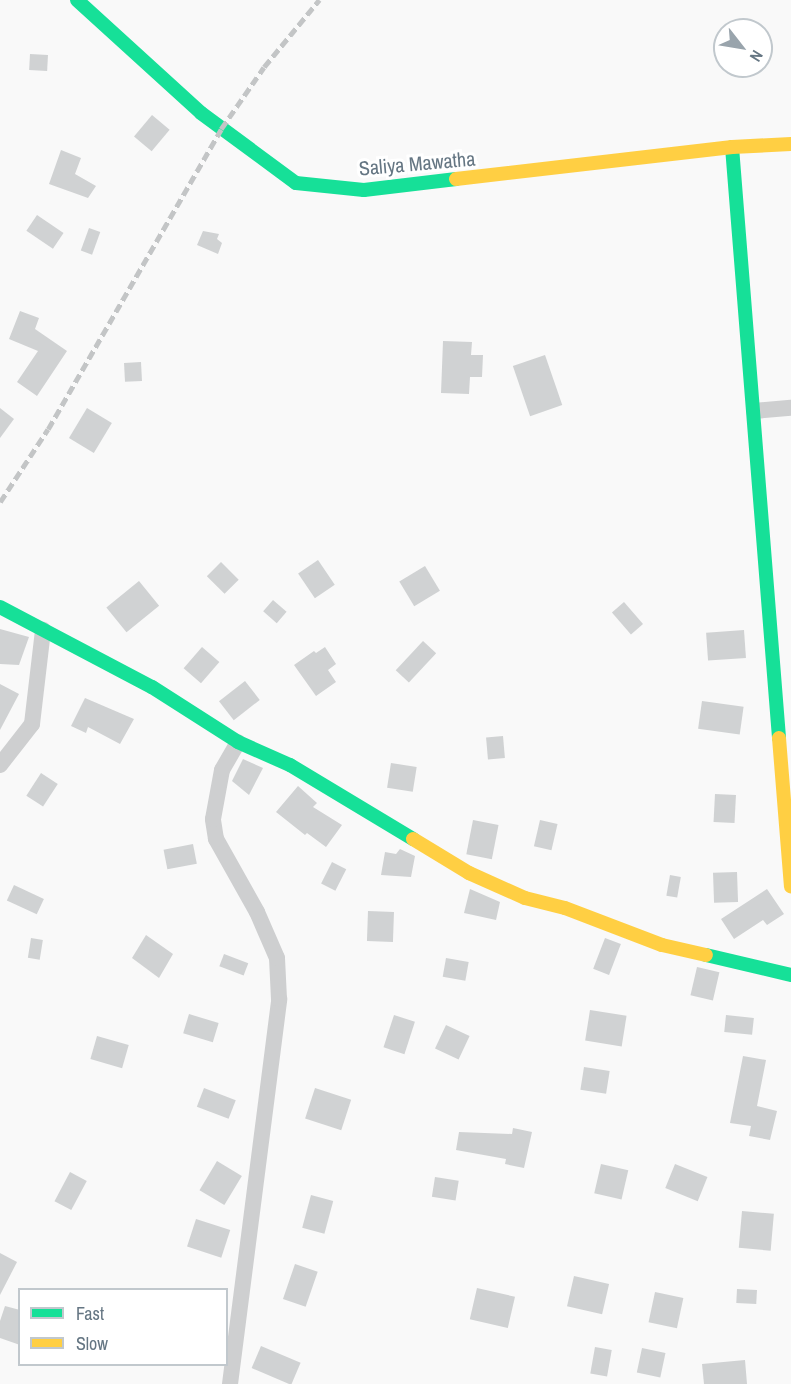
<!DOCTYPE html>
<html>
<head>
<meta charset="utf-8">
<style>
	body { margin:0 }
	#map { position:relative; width:791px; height:1384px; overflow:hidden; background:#f9f9f9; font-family:"Archivo Narrow",sans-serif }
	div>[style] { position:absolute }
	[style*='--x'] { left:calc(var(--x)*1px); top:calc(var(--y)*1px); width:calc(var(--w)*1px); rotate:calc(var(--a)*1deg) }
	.building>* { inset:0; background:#d0d2d3; transform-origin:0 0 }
	.street>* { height:16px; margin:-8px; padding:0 8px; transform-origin:8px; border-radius:8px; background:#cecfd0 }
	.fast>* { height:14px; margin:-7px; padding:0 7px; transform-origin:7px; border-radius:7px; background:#16e098 }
	.slow>* { height:14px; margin:-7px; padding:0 7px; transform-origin:7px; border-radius:7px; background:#ffcf43 }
	.rail>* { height:4.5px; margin-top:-2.25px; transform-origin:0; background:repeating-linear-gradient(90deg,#c3c5c6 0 9px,transparent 0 13.5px) }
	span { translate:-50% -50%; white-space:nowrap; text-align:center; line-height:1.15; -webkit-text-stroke:6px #fff; paint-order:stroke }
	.street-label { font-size:20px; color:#657683 }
	.legend { position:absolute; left:18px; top:1288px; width:210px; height:78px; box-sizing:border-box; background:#fff; border:2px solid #c1c8cd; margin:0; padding:8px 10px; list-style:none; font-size:18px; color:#657683 }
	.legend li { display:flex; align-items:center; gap:12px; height:30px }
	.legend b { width:30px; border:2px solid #c1c8cd }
	.north { position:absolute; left:713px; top:18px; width:60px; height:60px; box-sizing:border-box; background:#fff; border:2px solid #c1c8cd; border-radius:50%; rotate:121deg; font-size:16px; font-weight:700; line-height:24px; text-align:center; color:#657683 }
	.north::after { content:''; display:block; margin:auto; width:21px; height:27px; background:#99a4ac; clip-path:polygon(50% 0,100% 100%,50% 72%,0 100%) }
</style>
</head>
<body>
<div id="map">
	<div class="building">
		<i style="left:30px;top:54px;width:18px;height:16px;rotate:3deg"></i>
		<i style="left:152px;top:115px;width:23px;height:28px;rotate:40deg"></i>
		<i style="clip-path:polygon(61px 150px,81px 158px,75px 174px,96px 186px,88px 198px,49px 184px)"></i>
		<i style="left:37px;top:215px;width:32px;height:19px;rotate:34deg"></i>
		<i style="left:89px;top:228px;width:12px;height:24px;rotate:20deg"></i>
		<i style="clip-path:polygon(203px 231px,219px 234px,217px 239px,222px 243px,218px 254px,197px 245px)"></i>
		<i style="clip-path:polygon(20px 311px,39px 318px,35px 329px,67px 351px,37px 396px,17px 382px,38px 351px,9px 339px)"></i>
		<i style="clip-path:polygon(443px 341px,472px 342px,471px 355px,483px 355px,482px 377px,470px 377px,469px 394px,441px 393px)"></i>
		<i style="left:545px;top:355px;width:53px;height:34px;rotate:71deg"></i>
		<i style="left:141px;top:362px;width:19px;height:17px;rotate:87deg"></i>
		<i style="clip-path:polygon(0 408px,14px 419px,0 438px)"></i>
		<i style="left:87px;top:408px;width:29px;height:35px;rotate:31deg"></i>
		<i style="left:318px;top:560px;width:30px;height:24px;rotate:56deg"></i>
		<i style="left:221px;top:562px;width:25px;height:20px;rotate:45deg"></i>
		<i style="left:425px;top:566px;width:29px;height:30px;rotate:59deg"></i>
		<i style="left:139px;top:581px;width:32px;height:42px;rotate:51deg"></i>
		<i style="left:273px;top:600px;width:18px;height:15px;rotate:41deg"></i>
		<i style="left:624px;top:602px;width:29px;height:16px;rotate:49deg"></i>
		<i style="clip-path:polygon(0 629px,29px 637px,19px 665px,0 664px)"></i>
		<i style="left:744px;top:630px;width:28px;height:38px;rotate:86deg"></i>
		<i style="left:423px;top:641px;width:18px;height:40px;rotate:43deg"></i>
		<i style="left:202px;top:647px;width:23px;height:28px;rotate:41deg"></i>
		<i style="clip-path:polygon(325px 647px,336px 664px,328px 670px,336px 682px,316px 696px,294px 665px,314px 651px,316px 653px)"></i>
		<i style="left:245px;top:681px;width:24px;height:33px;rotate:52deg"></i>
		<i style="clip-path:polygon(0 684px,19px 694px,0 730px)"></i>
		<i style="clip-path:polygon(85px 698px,134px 719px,120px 744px,88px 727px,86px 733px,71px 726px)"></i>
		<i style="left:702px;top:701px;width:42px;height:28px;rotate:8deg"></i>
		<i style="left:503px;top:736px;width:22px;height:17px;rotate:85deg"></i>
		<i style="clip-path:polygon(243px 759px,263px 768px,249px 795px,232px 781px)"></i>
		<i style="left:391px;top:763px;width:26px;height:25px;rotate:9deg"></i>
		<i style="left:41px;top:773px;width:20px;height:27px;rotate:33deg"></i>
		<i style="clip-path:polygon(298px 786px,317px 803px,313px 807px,342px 825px,326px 847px,307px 833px,305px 835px,276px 812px)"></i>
		<i style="left:715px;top:794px;width:21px;height:28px;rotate:3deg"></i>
		<i style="left:473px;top:820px;width:26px;height:35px;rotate:11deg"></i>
		<i style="left:540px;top:820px;width:18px;height:27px;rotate:13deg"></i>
		<i style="left:193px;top:844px;width:20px;height:30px;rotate:79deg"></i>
		<i style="clip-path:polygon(400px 849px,415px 856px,411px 877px,381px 875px,385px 852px,396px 854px)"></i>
		<i style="left:332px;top:862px;width:16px;height:24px;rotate:27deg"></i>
		<i style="left:737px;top:872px;width:30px;height:24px;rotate:88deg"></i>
		<i style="left:670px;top:875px;width:11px;height:21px;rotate:10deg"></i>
		<i style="left:14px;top:885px;width:33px;height:17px;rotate:25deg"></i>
		<i style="clip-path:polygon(470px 889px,500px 902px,496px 920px,464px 913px)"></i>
		<i style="clip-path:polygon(767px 889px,784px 914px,767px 925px,763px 920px,734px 939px,721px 919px)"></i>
		<i style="left:368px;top:911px;width:26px;height:30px;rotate:2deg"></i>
		<i style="clip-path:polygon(146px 935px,173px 954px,159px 978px,132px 958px)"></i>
		<i style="left:31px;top:938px;width:12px;height:20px;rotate:9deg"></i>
		<i style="left:605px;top:938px;width:17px;height:33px;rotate:21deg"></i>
		<i style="left:224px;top:954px;width:26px;height:13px;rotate:21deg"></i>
		<i style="left:446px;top:958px;width:23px;height:19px;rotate:10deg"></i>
		<i style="left:697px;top:967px;width:23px;height:29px;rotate:13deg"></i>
		<i style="left:590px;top:1010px;width:37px;height:31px;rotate:9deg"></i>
		<i style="left:189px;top:1014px;width:31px;height:20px;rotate:17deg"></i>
		<i style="left:394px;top:1015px;width:22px;height:34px;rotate:18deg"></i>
		<i style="left:726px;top:1015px;width:28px;height:17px;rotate:6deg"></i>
		<i style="left:446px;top:1025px;width:26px;height:26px;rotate:25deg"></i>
		<i style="left:97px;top:1036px;width:33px;height:24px;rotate:16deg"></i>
		<i style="clip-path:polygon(743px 1056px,766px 1060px,757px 1106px,777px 1111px,770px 1140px,749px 1136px,751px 1126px,730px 1123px)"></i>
		<i style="left:584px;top:1067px;width:26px;height:23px;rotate:9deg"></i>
		<i style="left:204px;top:1088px;width:34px;height:20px;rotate:21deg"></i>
		<i style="left:315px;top:1088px;width:38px;height:32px;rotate:18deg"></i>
		<i style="clip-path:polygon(513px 1128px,532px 1132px,524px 1168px,505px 1164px,506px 1159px,456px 1150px,459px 1132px,512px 1134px)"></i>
		<i style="left:217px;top:1161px;width:29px;height:34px;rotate:31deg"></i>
		<i style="left:601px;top:1164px;width:28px;height:30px;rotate:13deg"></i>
		<i style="left:675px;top:1164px;width:35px;height:26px;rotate:22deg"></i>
		<i style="left:70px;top:1172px;width:19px;height:33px;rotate:28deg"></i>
		<i style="left:435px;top:1177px;width:24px;height:20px;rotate:9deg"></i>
		<i style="left:311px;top:1195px;width:23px;height:34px;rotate:15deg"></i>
		<i style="left:742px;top:1211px;width:32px;height:37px;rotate:5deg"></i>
		<i style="left:196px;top:1219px;width:36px;height:29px;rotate:18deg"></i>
		<i style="clip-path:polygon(0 1253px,17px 1262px,0 1295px)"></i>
		<i style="left:295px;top:1264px;width:24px;height:37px;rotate:19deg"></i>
		<i style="left:574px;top:1276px;width:36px;height:31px;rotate:13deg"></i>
		<i style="left:477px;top:1288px;width:39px;height:32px;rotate:13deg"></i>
		<i style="left:737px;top:1289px;width:20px;height:14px;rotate:3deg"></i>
		<i style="left:655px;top:1292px;width:29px;height:31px;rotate:12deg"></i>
		<i style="clip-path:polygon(5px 1306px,20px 1310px,20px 1345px,0 1338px,0 1321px)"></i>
		<i style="left:261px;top:1346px;width:43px;height:24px;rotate:23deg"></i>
		<i style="left:595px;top:1347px;width:17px;height:27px;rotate:10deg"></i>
		<i style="left:642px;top:1348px;width:24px;height:25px;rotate:12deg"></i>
		<i style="clip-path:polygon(745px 1360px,747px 1384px,704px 1384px,702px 1364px)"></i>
	</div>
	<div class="street">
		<i style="--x:754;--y:411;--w:37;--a:-5"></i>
		<i style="--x:0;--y:765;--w:52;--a:-52"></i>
		<i style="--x:32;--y:724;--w:95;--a:-83.3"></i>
		<i style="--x:230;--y:1384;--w:388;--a:-82.7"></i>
		<i style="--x:279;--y:999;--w:41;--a:-92.8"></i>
		<i style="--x:277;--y:958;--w:50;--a:-113.5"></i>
		<i style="--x:257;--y:912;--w:84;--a:-119.3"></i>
		<i style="--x:216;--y:839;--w:20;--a:-99"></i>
		<i style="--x:213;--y:819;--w:50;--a:-79.6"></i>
		<i style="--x:222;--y:770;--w:32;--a:-60"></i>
	</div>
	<div class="fast">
		<i style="--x:77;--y:0;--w:168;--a:42.3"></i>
		<i style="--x:201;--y:113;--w:118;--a:36.4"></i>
		<i style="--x:296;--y:183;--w:68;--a:5.9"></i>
		<i style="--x:364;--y:190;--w:93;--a:-6.8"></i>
		<i style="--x:732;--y:147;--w:593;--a:85.45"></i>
		<i style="--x:0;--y:607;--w:172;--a:27.8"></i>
		<i style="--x:152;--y:687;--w:102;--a:32.6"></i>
		<i style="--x:238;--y:742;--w:57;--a:23.9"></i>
		<i style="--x:290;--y:765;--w:144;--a:31"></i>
		<i style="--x:706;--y:955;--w:87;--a:13.2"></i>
	</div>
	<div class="slow">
		<i style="--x:456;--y:179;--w:278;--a:-6.6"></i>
		<i style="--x:732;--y:147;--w:59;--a:-2.9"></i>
		<i style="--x:779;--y:738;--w:149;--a:85.4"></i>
		<i style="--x:413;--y:839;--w:66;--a:31.3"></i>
		<i style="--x:469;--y:873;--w:61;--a:24.1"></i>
		<i style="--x:525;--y:898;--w:41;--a:14"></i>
		<i style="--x:565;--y:908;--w:104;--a:20.9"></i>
		<i style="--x:662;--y:945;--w:45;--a:12.8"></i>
	</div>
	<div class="rail">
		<i style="--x:0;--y:502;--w:87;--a:-56.7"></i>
		<i style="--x:48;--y:429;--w:346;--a:-60"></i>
		<i style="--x:221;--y:129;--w:75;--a:-55.3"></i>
		<i style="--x:264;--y:67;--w:87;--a:-50.6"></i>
	</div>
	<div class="street-label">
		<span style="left:417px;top:163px;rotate:-5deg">Saliya Mawatha</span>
	</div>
	<ul class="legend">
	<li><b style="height:8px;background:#16e098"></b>Fast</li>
	<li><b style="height:8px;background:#ffcf43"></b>Slow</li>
	</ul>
	<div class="north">N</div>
</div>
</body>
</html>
